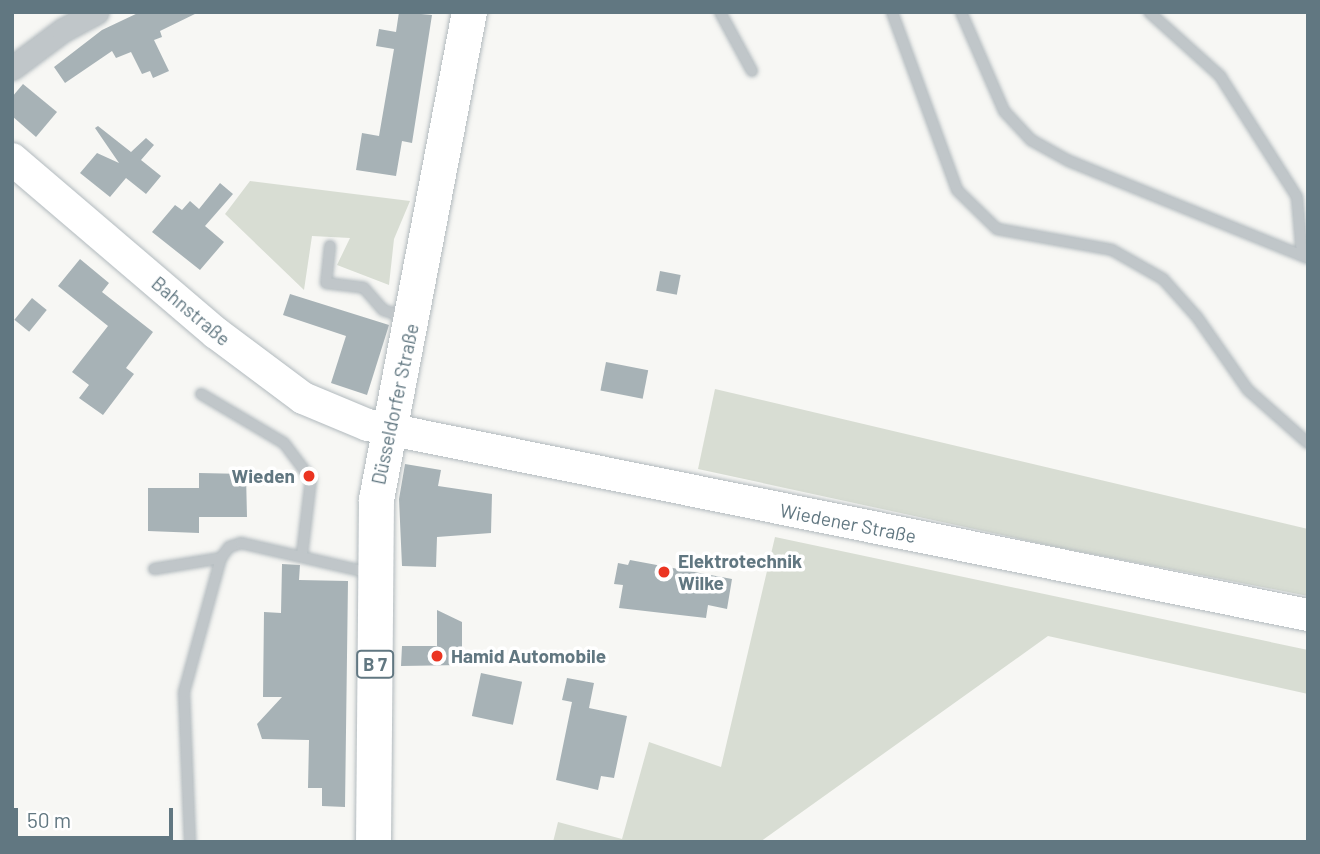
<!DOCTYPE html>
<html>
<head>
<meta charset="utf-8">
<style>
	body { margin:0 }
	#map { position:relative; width:1320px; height:854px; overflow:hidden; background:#f7f7f4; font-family:Barlow,sans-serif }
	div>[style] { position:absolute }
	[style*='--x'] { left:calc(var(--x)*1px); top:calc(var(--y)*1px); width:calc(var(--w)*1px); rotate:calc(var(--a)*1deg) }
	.green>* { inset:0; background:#d8ddd3 }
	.building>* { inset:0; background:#a7b2b6; transform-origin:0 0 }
	.roads { filter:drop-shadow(0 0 2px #b2babe) drop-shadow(0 0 2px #b2babe) }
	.service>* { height:10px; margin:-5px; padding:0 5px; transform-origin:5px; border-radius:5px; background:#c0c6c9 }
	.minor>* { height:23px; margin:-11.5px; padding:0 11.5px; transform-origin:11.5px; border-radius:11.5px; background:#c0c6c9 }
	.secondary>* { height:32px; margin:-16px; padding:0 16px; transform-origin:16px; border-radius:16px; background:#fff }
	.primary>* { height:35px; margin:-17.5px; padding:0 17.5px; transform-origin:17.5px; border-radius:17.5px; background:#fff }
	.dots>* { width:19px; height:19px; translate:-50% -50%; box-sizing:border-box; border:4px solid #fff; border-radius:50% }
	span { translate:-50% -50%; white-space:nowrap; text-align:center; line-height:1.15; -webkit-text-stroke:7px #fff; paint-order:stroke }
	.shield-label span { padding:2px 5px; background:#fff; border:2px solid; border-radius:5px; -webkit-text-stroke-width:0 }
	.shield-label { font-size:18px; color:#617781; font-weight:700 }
	.street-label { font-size:19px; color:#617781 }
	.poi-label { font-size:19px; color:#617781; font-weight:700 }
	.right { translate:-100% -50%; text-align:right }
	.left { translate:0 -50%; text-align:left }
	.frame { position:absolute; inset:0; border:14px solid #617781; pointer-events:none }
	.scale { position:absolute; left:14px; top:808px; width:159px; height:32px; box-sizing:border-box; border:4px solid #617781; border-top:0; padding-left:9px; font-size:21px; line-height:24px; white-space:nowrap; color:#617781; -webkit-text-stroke:5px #fff; paint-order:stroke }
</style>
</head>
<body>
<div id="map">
	<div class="green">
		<i style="clip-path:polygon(250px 181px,410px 201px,394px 239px,389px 285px,337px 265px,350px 238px,312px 236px,304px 290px,225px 214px)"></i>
		<i style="clip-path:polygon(715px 389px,1308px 529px,1308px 596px,1066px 549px,698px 469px)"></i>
		<i style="clip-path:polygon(775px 537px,1308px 650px,1308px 694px,1048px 636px,760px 842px,553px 842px,558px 822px,622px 839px,649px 742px,721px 767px)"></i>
	</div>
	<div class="building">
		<i style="clip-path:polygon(140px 12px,199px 12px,160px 31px,162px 37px,154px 40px,169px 71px,153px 78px,150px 71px,142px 74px,131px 52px,116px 58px,112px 51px,65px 83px,54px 67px,102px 30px)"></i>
		<i style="clip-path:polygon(399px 12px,432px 15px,412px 143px,402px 141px,396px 176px,356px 170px,362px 133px,379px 136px,394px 49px,376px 46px,379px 29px,396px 32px)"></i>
		<i style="clip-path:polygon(23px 84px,57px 112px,36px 137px,12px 116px,12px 97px)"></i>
		<i style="clip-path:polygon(98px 126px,131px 152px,146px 138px,154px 145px,141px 160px,161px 176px,146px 194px,126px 178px,110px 197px,80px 173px,97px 153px,119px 163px,95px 128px)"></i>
		<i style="clip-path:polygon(220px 183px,233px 194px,205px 226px,224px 242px,200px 270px,152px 232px,175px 205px,182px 210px,190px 201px,199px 209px)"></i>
		<i style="clip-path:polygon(80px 259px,109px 283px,102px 292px,153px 332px,126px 368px,134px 374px,103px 415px,79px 398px,89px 385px,72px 372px,108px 326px,58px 286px)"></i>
		<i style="left:660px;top:271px;width:21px;height:20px;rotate:11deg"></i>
		<i style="clip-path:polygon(290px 294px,389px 325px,367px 395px,331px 383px,346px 336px,283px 315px)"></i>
		<i style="left:32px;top:298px;width:19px;height:28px;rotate:39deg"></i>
		<i style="left:606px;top:362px;width:43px;height:29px;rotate:11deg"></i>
		<i style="clip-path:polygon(405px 464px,441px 470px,438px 486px,492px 494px,491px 533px,437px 537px,436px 567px,402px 566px,399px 499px)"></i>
		<i style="clip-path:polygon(199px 473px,246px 474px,247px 517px,199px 517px,199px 533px,148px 531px,148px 488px,199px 488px)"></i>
		<i style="clip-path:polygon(630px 560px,732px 579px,727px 609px,708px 605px,706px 618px,619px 608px,623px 585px,614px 584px,618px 563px,628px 565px)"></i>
		<i style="clip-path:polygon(282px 564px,300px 565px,299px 580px,348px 581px,345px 807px,322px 806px,322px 788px,308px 788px,309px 740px,262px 739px,257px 724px,282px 697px,263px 697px,264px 612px,281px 613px)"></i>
		<i style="clip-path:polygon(437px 610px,462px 622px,462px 665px,401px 666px,402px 646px,437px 646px)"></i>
		<i style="left:481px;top:673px;width:42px;height:44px;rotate:12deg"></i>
		<i style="clip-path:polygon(567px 678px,594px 683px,589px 708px,627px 716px,614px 778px,601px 776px,598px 790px,556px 780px,572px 702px,562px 700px)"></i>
	</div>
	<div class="roads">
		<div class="service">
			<i style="--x:720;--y:12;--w:67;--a:61.5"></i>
			<i style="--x:892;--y:12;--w:189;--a:69.9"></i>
			<i style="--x:957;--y:190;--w:56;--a:44.3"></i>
			<i style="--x:997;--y:229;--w:117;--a:10.3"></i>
			<i style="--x:1112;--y:250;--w:59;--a:29.6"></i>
			<i style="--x:1163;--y:279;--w:51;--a:48.2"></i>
			<i style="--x:1197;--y:317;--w:89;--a:55.1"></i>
			<i style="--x:1248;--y:390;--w:80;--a:41.5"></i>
			<i style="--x:961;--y:12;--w:108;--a:66.5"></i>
			<i style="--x:1004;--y:111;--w:40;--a:47"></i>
			<i style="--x:1031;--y:140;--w:43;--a:28.9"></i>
			<i style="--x:1069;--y:161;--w:258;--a:22.1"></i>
			<i style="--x:1149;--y:12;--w:96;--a:42"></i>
			<i style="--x:1220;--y:76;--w:143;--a:57.5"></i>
			<i style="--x:1297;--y:197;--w:58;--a:85.1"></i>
			<i style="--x:330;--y:246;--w:37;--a:96"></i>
			<i style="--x:326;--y:283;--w:38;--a:7"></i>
			<i style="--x:364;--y:288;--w:29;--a:49"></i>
			<i style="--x:383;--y:310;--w:25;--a:18"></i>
			<i style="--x:201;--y:394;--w:96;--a:30.6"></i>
			<i style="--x:284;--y:443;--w:45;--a:53.1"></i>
			<i style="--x:311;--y:479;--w:77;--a:96.8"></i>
			<i style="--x:154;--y:569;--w:68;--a:-9.3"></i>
			<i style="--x:190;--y:842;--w:150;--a:-92.3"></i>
			<i style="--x:184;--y:692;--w:139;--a:-74.6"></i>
			<i style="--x:221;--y:558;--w:14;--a:-54"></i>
			<i style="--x:229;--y:547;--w:13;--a:-18"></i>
			<i style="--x:241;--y:543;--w:133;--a:13"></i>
		</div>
		<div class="minor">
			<i style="--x:12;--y:68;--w:64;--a:-36.7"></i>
			<i style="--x:63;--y:30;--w:38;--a:-28"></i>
		</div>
		<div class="secondary">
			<i style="--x:12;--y:159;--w:268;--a:40.5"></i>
			<i style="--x:216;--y:333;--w:109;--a:36.8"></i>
			<i style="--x:303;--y:398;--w:70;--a:22.6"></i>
			<i style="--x:368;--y:425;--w:959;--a:11.43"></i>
		</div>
		<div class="primary">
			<i style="--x:373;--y:842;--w:343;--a:-89.5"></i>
			<i style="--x:376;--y:499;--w:496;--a:-79.2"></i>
		</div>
	</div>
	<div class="dots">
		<i style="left:309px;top:476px;background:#eb3421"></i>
		<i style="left:664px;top:572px;background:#eb3421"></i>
		<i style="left:437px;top:656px;background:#eb3421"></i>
	</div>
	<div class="shield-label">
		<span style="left:375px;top:664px">B 7</span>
	</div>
	<div class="street-label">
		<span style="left:191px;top:311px;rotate:40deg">Bahnstraße</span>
		<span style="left:395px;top:404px;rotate:-78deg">Düsseldorfer Straße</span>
		<span style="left:848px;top:523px;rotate:11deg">Wiedener Straße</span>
	</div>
	<div class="poi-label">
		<span class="right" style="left:295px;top:476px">Wieden</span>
		<span class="left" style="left:678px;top:572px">Elektrotechnik<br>Wilke</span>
		<span class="left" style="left:451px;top:656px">Hamid Automobile</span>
	</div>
	<div class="frame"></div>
	<div class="scale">50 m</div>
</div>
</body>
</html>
